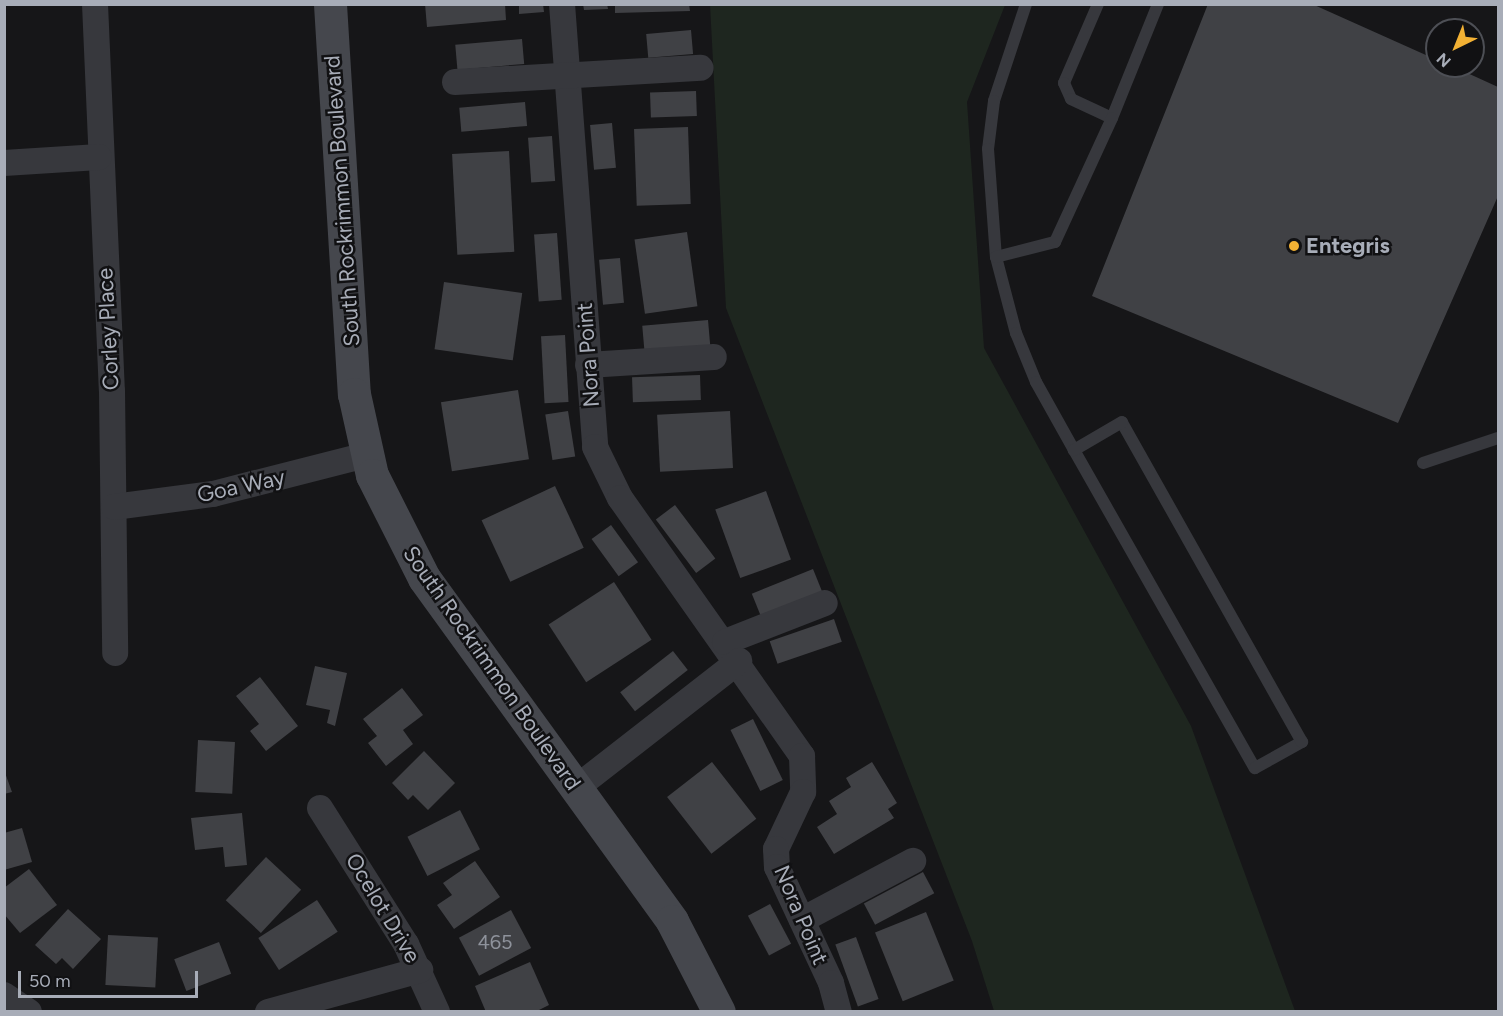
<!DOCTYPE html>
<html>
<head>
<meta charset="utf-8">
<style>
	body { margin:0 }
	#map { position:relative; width:1503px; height:1016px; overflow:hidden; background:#161618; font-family:Figtree,sans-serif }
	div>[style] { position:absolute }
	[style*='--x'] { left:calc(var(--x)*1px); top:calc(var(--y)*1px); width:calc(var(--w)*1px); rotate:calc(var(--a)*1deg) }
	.green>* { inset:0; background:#1e261f }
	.building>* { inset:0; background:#404145; transform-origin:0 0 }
	.service>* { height:12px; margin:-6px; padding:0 6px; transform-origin:6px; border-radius:6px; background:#37383d }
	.minor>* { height:26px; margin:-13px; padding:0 13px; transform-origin:13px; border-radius:13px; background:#37383d }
	.secondary>* { height:33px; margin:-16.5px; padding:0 16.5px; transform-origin:16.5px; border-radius:16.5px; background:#45474d }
	.dots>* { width:16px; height:16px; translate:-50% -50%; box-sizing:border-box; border:3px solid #111113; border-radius:50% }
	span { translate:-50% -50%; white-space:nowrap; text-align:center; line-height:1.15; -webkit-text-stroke:5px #111113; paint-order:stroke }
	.number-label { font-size:20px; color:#8e929b }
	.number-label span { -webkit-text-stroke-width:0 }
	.street-label { font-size:22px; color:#a8adb8 }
	.poi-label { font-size:22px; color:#a8adb8; font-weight:700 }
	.left { translate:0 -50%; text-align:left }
	.frame { position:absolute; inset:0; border:6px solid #a8adb8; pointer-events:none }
	.north { position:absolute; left:1425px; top:18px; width:60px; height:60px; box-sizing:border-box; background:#111113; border:2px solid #4d4f55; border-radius:50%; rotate:223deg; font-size:16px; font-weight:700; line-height:24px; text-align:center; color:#a8adb8 }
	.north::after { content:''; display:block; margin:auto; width:21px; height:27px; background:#f2b134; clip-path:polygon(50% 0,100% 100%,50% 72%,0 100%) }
	.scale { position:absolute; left:18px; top:971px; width:180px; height:27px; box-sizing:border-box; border:3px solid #a8adb8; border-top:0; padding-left:8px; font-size:18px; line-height:21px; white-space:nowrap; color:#a8adb8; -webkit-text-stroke:4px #111113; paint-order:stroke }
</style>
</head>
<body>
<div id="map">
	<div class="green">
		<i style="clip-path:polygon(710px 5px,1005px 5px,967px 102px,984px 348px,1191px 726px,1295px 1011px,994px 1011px,972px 941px,726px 308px)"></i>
	</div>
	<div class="building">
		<i style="clip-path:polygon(425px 4px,505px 4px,506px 20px,427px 27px)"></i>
		<i style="clip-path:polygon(519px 4px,543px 4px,544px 12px,519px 14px)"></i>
		<i style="clip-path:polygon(583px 4px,607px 4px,608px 9px,584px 10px)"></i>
		<i style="clip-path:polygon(615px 4px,689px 4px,690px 11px,615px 13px)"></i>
		<i style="clip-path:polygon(1208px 4px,1312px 4px,1437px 60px,1437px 66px,1452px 66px,1498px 87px,1498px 196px,1398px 423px,1092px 296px)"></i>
		<i style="left:691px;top:30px;width:24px;height:45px;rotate:85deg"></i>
		<i style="left:522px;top:39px;width:25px;height:67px;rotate:85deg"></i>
		<i style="left:696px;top:91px;width:25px;height:46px;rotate:88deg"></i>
		<i style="left:525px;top:102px;width:24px;height:66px;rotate:85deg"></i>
		<i style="left:612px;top:123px;width:45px;height:22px;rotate:85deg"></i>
		<i style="left:688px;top:127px;width:77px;height:54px;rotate:88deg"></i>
		<i style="left:552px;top:136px;width:45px;height:24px;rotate:86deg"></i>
		<i style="left:509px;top:151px;width:101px;height:57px;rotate:87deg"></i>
		<i style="left:687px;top:232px;width:75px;height:53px;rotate:82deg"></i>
		<i style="left:557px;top:233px;width:67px;height:23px;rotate:86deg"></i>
		<i style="left:620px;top:258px;width:45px;height:21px;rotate:85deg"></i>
		<i style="left:444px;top:282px;width:79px;height:68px;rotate:8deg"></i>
		<i style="left:708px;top:320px;width:25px;height:66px;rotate:85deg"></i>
		<i style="left:565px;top:335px;width:67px;height:24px;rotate:87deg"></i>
		<i style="left:700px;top:375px;width:25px;height:68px;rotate:88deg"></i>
		<i style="left:518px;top:390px;width:70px;height:78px;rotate:81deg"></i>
		<i style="left:568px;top:411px;width:46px;height:23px;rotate:81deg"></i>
		<i style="left:730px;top:411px;width:57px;height:73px;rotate:87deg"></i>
		<i style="left:555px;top:486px;width:68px;height:81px;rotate:65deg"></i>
		<i style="left:766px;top:491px;width:73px;height:54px;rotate:70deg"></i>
		<i style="left:675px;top:505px;width:67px;height:24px;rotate:53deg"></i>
		<i style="left:611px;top:525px;width:46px;height:24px;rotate:54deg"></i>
		<i style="left:813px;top:569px;width:24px;height:66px;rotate:68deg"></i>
		<i style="left:614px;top:582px;width:69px;height:78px;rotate:57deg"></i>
		<i style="left:834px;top:619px;width:24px;height:68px;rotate:71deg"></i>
		<i style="left:673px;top:651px;width:24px;height:67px;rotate:52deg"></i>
		<i style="clip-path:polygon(315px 666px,347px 673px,335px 726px,327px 723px,330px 710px,306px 705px)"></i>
		<i style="clip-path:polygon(260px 677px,298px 726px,266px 751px,250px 731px,259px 724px,236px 696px)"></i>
		<i style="clip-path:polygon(402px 688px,423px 715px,403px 730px,413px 744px,386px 766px,368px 743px,377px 736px,363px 719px)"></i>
		<i style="left:753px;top:719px;width:68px;height:25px;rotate:64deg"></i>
		<i style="left:198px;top:740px;width:37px;height:52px;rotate:3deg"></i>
		<i style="clip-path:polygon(424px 751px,455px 783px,428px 810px,413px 795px,408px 800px,392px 783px)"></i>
		<i style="left:712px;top:762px;width:72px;height:57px;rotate:52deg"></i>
		<i style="clip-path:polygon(872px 762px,897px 803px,888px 809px,894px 818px,834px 854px,817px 827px,837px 814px,829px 801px,851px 787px,846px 778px)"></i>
		<i style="clip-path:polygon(4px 770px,12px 792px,4px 794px)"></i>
		<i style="left:460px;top:810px;width:44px;height:59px;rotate:63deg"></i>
		<i style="clip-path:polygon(242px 813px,247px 865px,225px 867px,223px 847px,195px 850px,191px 818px)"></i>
		<i style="clip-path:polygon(22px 828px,32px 862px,4px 870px,4px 833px)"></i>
		<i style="left:266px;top:857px;width:48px;height:59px;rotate:43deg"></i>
		<i style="clip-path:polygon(475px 861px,500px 897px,454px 929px,437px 905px,452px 895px,443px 883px)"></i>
		<i style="clip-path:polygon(29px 869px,57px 905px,20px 933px,4px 914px,4px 888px)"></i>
		<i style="left:923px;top:872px;width:24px;height:67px;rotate:62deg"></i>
		<i style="left:317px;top:900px;width:38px;height:70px;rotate:57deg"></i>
		<i style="left:770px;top:904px;width:45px;height:25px;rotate:62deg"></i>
		<i style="clip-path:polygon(68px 909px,101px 939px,73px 969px,62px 958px,56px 964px,35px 945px)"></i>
		<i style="left:511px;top:910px;width:43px;height:59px;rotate:62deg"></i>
		<i style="left:926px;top:912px;width:74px;height:55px;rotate:68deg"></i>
		<i style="left:108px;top:935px;width:50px;height:50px;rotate:3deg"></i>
		<i style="left:856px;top:937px;width:66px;height:22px;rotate:70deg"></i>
		<i style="left:219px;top:942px;width:34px;height:48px;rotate:69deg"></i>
		<i style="clip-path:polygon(530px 962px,549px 1005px,535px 1012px,486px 1012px,475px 986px)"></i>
	</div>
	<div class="service">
		<i style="--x:1026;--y:4;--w:102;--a:108.3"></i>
		<i style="--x:994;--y:101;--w:48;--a:97.1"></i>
		<i style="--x:988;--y:149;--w:108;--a:85.8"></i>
		<i style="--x:996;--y:257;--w:79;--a:75.3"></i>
		<i style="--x:1016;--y:333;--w:53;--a:67.8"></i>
		<i style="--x:1036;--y:382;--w:78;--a:60.8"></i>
		<i style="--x:1074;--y:450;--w:366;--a:60.4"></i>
		<i style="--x:1255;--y:768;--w:54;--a:-29"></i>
		<i style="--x:1302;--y:742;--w:367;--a:-119.4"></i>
		<i style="--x:1122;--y:422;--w:56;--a:149.7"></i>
		<i style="--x:1098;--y:4;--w:86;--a:113.3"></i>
		<i style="--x:1064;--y:83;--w:17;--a:66"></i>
		<i style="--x:1071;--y:99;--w:45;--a:24.9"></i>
		<i style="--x:1112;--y:118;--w:123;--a:-68"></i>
		<i style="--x:996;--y:257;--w:61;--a:-14.3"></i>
		<i style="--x:1055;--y:242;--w:136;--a:-65.3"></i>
		<i style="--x:1423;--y:463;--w:79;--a:-18.4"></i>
	</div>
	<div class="minor">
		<i style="--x:95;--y:4;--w:387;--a:87.5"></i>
		<i style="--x:112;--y:391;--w:262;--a:89.3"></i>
		<i style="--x:562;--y:4;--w:444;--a:85.7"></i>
		<i style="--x:595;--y:447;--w:57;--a:63.9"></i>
		<i style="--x:620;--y:498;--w:316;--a:54.8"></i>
		<i style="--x:802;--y:756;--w:36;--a:88"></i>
		<i style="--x:803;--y:792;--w:63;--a:115.3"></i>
		<i style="--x:776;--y:849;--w:18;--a:87"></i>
		<i style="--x:777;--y:867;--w:128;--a:65"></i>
		<i style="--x:831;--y:983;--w:30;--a:75"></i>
		<i style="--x:455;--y:82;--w:246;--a:-3.3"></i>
		<i style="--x:4;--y:163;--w:95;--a:-3.6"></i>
		<i style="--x:588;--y:365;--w:126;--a:-3.6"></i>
		<i style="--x:114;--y:507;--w:100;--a:-7.5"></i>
		<i style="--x:213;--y:494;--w:158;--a:-14.3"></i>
		<i style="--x:725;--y:642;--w:107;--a:-21.3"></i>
		<i style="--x:576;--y:788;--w:207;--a:-37.9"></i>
		<i style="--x:320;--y:808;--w:161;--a:57.7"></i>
		<i style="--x:406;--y:944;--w:75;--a:65.5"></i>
		<i style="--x:802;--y:920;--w:126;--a:-28"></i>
		<i style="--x:4;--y:995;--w:30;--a:34"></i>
		<i style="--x:268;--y:1012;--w:158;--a:-15.4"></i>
	</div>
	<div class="secondary">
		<i style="--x:330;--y:4;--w:391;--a:86.5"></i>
		<i style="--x:354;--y:394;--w:83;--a:77.5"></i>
		<i style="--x:372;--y:475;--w:115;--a:63.2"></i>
		<i style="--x:424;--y:578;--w:423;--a:54.1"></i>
		<i style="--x:672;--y:921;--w:102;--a:62.7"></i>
	</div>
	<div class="dots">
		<i style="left:1294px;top:246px;background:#f2b134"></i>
	</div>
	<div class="number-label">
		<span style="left:495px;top:942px">465</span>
	</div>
	<div class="street-label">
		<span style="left:342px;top:201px;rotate:-94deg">South Rockrimmon Boulevard</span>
		<span style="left:108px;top:329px;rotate:-93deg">Corley Place</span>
		<span style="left:588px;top:355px;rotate:-94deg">Nora Point</span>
		<span style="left:241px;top:486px;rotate:-12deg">Goa Way</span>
		<span style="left:492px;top:668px;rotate:55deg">South Rockrimmon Boulevard</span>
		<span style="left:383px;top:908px;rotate:59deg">Ocelot Drive</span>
		<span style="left:801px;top:915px;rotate:67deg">Nora Point</span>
	</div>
	<div class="poi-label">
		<span class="left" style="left:1306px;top:246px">Entegris</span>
	</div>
	<div class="frame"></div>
	<div class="north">N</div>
	<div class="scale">50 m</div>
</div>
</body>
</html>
